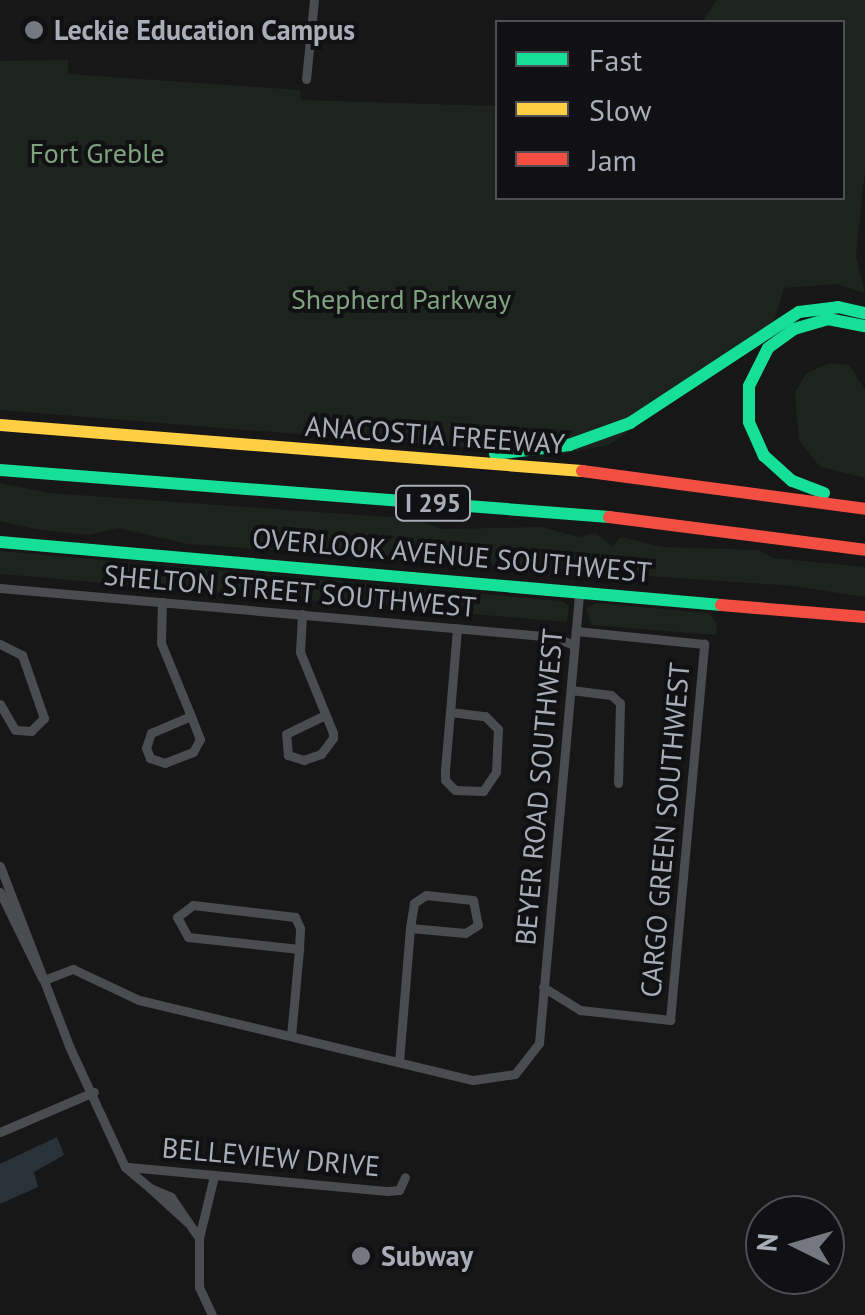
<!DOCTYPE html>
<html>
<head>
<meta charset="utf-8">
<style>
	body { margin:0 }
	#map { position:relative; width:865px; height:1315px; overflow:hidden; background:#171717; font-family:"PT Sans",sans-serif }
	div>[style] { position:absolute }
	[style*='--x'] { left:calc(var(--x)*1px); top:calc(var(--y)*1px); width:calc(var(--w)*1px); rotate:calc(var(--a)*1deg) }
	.green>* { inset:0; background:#1d241e }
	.water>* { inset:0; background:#2a3239 }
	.street>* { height:9px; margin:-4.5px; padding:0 4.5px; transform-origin:4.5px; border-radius:4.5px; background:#4b4c50 }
	.fast>* { height:12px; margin:-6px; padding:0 6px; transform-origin:6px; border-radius:6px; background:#16e098 }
	.slow>* { height:12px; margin:-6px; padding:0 6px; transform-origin:6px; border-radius:6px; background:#ffcf43 }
	.jam>* { height:12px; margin:-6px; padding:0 6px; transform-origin:6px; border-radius:6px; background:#f24e42 }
	.dots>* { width:28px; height:28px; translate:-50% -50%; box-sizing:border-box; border:5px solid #111113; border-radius:50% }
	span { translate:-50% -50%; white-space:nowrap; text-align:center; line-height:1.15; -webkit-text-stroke:8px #111113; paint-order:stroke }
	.shield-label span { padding:2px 8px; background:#111113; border:2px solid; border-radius:8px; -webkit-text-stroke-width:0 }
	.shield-label { font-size:25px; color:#a8adb8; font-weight:700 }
	.poi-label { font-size:28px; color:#a8adb8; font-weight:700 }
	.left { translate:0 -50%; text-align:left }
	.park-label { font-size:28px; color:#7fa381 }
	.street-label { font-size:28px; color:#a8adb8 }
	.legend { position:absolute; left:495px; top:20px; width:350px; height:180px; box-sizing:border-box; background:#111113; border:2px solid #4d4f55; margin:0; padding:12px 18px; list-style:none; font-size:30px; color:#a8adb8 }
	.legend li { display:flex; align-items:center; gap:20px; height:50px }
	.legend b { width:50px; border:2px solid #4d4f55 }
	.north { position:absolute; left:745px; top:1195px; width:100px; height:100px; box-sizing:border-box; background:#111113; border:2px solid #4d4f55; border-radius:50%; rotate:275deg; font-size:28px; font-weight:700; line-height:40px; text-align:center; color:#a8adb8 }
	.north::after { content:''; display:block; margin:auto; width:35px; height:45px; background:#757880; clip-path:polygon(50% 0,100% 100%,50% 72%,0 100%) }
</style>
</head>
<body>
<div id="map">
	<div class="green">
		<i style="clip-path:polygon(717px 0,865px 0,865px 171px,856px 256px,865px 293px,836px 284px,784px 288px,772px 329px,609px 445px,557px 455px,0 410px,0 61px,68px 60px,68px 74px,300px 90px,301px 100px,497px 106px,498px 198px,842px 198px,842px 22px,702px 22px)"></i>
		<i style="clip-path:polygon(829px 363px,849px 365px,865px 389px,865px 478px,820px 467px,799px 440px,795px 392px,806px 374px)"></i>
		<i style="clip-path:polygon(0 483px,49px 493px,416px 519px,441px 529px,542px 527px,578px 537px,595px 533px,613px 546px,621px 537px,662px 547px,759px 550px,773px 558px,865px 567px,865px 597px,793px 586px,188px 544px,118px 528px,89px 535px,36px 529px,0 521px)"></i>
		<i style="clip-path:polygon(0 551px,562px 601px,569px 606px,567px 622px,0 574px)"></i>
		<i style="clip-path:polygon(596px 603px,708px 613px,717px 623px,716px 635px,591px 625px,586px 608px)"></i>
	</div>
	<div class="water">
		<i style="clip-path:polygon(57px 1137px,64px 1155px,34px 1172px,38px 1187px,0 1204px,0 1164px)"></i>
	</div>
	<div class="street">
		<i style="--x:306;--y:79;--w:79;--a:-84.2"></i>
		<i style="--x:0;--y:588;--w:556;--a:5.05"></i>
		<i style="--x:554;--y:637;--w:22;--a:22"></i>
		<i style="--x:162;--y:602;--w:41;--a:91.4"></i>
		<i style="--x:161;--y:643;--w:79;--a:67.7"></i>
		<i style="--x:191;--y:716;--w:25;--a:69"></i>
		<i style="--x:200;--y:739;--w:15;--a:118"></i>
		<i style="--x:193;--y:752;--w:30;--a:159"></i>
		<i style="--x:165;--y:763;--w:16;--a:-162"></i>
		<i style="--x:150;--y:758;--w:11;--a:-112"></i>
		<i style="--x:146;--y:748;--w:16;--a:-72"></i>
		<i style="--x:151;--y:733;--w:43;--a:-23"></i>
		<i style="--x:302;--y:614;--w:38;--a:93"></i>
		<i style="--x:300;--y:652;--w:87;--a:67.8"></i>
		<i style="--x:333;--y:733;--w:5;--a:90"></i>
		<i style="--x:333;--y:738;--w:20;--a:127"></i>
		<i style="--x:321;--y:754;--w:18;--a:161"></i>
		<i style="--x:304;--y:760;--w:17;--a:-163"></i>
		<i style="--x:288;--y:755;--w:21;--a:-95"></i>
		<i style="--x:286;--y:734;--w:43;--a:-26"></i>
		<i style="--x:0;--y:644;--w:25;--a:27"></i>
		<i style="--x:22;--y:655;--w:67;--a:70.8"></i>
		<i style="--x:44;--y:718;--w:18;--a:135"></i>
		<i style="--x:31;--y:731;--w:16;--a:-176"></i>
		<i style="--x:15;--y:730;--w:30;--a:-120"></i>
		<i style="--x:571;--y:690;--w:40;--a:7.1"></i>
		<i style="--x:611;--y:695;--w:12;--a:42"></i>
		<i style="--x:620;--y:703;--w:80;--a:91.4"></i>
		<i style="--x:450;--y:712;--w:35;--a:7"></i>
		<i style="--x:485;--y:716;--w:18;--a:45"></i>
		<i style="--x:498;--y:729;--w:43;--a:92.7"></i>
		<i style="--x:496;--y:772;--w:23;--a:124"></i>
		<i style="--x:483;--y:791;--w:28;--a:-178"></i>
		<i style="--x:455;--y:790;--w:14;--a:-135"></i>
		<i style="--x:445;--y:780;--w:10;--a:-90"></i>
		<i style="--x:445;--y:770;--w:58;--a:-85.1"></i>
		<i style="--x:450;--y:712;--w:84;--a:-85.2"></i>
		<i style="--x:0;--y:866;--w:193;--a:69"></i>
		<i style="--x:69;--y:1046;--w:133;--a:65.2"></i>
		<i style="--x:125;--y:1167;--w:33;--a:40"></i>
		<i style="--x:0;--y:892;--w:96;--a:64"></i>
		<i style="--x:426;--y:895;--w:47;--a:6.1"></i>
		<i style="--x:473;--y:900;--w:25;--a:79"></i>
		<i style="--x:478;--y:925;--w:15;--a:148"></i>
		<i style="--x:465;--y:933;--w:55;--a:-174.8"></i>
		<i style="--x:410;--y:928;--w:25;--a:-81"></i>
		<i style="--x:414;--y:903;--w:14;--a:-34"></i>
		<i style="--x:44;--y:980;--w:31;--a:-21"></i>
		<i style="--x:73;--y:969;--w:73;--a:25.2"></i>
		<i style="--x:139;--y:1000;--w:343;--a:13.5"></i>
		<i style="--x:473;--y:1080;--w:42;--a:-8.1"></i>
		<i style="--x:515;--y:1074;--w:39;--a:-52"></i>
		<i style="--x:539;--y:1043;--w:454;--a:-84.9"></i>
		<i style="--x:543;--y:987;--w:44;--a:31.9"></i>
		<i style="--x:580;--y:1010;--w:91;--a:6.3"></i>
		<i style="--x:670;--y:1020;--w:378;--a:-84.8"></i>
		<i style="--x:704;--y:644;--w:129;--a:-174.2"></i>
		<i style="--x:291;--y:1036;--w:87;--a:-84.7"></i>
		<i style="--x:299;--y:949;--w:21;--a:-87"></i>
		<i style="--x:300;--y:928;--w:12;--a:-114"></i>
		<i style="--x:295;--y:917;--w:103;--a:-173.3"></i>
		<i style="--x:193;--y:905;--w:20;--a:143"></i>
		<i style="--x:177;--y:917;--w:23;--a:61"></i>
		<i style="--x:188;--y:937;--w:112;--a:6.2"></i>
		<i style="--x:399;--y:1062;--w:134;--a:-85.3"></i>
		<i style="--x:0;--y:1132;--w:102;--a:-23.1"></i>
		<i style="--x:128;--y:1167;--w:261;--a:5.3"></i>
		<i style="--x:388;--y:1191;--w:11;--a:-5"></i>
		<i style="--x:399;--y:1190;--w:14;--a:-65"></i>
		<i style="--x:187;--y:1222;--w:50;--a:-137.4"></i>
		<i style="--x:150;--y:1188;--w:23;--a:23"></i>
		<i style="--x:171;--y:1197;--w:50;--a:55.7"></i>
		<i style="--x:199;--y:1238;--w:49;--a:90"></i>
		<i style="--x:199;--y:1287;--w:31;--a:65"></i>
		<i style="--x:199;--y:1238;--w:64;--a:-76.4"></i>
	</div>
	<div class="fast">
		<i style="--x:495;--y:454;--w:75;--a:-6.9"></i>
		<i style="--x:569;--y:445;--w:65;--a:-19.8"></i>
		<i style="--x:630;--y:423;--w:202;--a:-33.3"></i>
		<i style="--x:799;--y:312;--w:39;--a:-7"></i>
		<i style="--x:838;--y:307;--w:28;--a:13"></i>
		<i style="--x:0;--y:470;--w:611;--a:4.41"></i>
		<i style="--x:824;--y:493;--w:34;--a:-159"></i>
		<i style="--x:792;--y:481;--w:38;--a:-138"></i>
		<i style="--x:764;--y:456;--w:37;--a:-114"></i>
		<i style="--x:749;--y:422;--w:36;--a:-90"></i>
		<i style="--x:749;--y:386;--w:42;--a:-63.4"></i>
		<i style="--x:768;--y:348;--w:32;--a:-36"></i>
		<i style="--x:794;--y:329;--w:35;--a:-16"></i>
		<i style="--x:828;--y:319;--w:38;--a:11"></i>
		<i style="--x:0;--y:542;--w:724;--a:4.99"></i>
	</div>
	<div class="slow">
		<i style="--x:0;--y:425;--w:584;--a:4.52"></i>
	</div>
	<div class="jam">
		<i style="--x:582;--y:471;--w:286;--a:7.6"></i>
		<i style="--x:609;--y:517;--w:258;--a:7.3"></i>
		<i style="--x:721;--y:605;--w:144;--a:4.8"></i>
	</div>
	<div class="dots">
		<i style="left:34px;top:30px;background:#757880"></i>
		<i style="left:361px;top:1256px;background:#757880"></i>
	</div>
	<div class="shield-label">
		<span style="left:433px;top:503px">I 295</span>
	</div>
	<div class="poi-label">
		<span class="left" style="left:54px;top:30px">Leckie Education Campus</span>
		<span class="left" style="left:381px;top:1256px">Subway</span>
	</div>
	<div class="park-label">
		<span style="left:97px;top:153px">Fort Greble</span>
		<span style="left:401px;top:299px">Shepherd Parkway</span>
	</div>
	<div class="street-label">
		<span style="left:435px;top:435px;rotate:4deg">ANACOSTIA FREEWAY</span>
		<span style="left:452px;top:555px;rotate:5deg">OVERLOOK AVENUE SOUTHWEST</span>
		<span style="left:290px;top:591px;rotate:5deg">SHELTON STREET SOUTHWEST</span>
		<span style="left:539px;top:787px;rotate:-85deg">BEYER ROAD SOUTHWEST</span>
		<span style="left:665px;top:830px;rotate:-85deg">CARGO GREEN SOUTHWEST</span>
		<span style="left:271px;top:1157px;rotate:5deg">BELLEVIEW DRIVE</span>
	</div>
	<ul class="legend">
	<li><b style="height:12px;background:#16e098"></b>Fast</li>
	<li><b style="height:12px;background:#ffcf43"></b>Slow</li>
	<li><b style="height:12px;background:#f24e42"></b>Jam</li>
	</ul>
	<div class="north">N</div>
</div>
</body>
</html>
